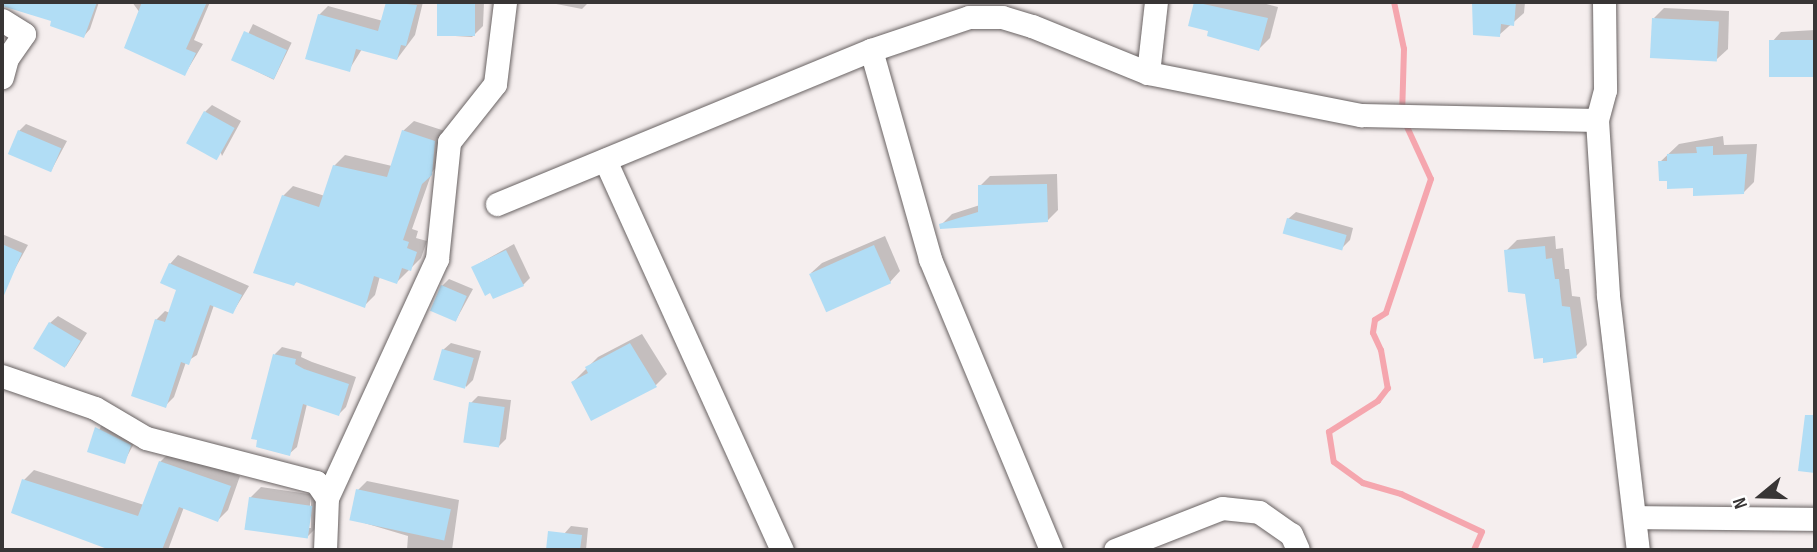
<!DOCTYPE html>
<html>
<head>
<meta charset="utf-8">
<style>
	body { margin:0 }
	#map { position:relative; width:1817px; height:552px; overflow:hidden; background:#f5eeee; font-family:"Sofia Sans Condensed",sans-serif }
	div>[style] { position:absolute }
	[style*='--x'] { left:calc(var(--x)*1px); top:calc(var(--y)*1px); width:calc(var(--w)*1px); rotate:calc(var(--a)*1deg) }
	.shadow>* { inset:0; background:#0003; transform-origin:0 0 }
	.stream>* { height:6px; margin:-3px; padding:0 3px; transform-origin:3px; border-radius:3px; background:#f5a6ae }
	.building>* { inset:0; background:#b1ddf5; transform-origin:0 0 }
	.roads { filter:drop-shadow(0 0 2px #696363) drop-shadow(0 0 2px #696363) }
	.minor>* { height:23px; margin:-11.5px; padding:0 11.5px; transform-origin:11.5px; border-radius:11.5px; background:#fff }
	span { translate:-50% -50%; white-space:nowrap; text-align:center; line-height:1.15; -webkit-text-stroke:6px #fff; paint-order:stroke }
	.frame { position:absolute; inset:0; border:4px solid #383535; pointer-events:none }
	.north { position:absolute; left:1726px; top:461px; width:70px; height:70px; -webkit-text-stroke:5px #fff; paint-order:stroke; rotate:251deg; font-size:19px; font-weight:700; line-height:28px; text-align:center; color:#383535 }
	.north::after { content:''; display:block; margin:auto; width:24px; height:32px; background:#383535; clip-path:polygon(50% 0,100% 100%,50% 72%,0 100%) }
</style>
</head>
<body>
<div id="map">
	<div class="shadow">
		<i style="clip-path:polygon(13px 2px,99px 2px,90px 29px,84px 36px,53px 20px,11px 7px)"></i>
		<i style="clip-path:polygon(132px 2px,210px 2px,194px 40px,203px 44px,185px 74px)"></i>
		<i style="clip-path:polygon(388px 2px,423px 2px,415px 35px,397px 59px,362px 49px,349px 70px,319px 15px,328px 6px,383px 21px)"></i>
		<i style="clip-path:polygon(439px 2px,484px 2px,483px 26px,472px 37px,438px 35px)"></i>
		<i style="clip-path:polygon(546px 2px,589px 2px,582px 9px)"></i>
		<i style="clip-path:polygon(1196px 2px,1259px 2px,1278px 7px,1270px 38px,1259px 49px,1190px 24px)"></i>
		<i style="clip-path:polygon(1475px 2px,1525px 2px,1524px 13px,1499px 35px,1474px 33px)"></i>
		<i style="clip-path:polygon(1664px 8px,1729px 11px,1728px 49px,1717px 59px,1654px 18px)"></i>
		<i style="left:253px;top:24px;width:43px;height:41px;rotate:26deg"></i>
		<i style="clip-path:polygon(1815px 30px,1815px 75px,1773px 77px,1771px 43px,1781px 32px)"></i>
		<i style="clip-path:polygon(212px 105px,241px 121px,222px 156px,205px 112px)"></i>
		<i style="clip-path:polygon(414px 121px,445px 131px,441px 162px,432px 172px,412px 229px,418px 231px,416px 238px,427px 241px,421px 258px,397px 282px,380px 276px,375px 295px,364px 306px,298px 281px,294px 284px,283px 196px,293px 186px,325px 196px,334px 166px,345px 155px,392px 166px,403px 131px)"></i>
		<i style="clip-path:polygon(26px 124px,67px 141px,52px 169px,19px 131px)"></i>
		<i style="clip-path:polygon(1723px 136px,1724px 145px,1757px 144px,1754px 182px,1743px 193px,1669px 179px,1660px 162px,1679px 144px)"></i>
		<i style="clip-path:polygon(1057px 174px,1058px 210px,1048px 220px,941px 225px,952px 214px,980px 205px,980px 186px,990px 176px)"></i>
		<i style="clip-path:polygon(1296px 212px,1353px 228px,1350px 240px,1343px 247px,1288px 219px)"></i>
		<i style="clip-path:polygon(2px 234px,28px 245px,12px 274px,2px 270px)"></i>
		<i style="clip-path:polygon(885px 236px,900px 271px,890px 282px,811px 273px,822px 263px)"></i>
		<i style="clip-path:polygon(1555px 236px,1556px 249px,1563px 248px,1565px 269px,1569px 269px,1572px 296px,1580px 297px,1587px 345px,1576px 356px,1526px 293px,1506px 251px,1517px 240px)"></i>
		<i style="clip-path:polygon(514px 244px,530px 278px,523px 285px,491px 291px,473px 267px)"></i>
		<i style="clip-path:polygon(178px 255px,249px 286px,233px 312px,214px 305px,197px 355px,186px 362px,174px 397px,165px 406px,156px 320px,165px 311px,170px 313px,179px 289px,170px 264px)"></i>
		<i style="clip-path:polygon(449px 279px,473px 289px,456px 320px,442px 286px)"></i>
		<i style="clip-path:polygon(58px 316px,87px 333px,66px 366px,50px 323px)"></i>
		<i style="clip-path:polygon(642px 334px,667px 374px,656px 385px,592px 419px,573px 382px,598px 357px)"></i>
		<i style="clip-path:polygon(451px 343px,481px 351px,473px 380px,466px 387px,443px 350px)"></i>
		<i style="clip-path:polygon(282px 347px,302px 352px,301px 357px,312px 362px,356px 377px,346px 407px,339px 414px,307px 404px,297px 447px,289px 454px,275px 354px)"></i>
		<i style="clip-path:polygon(478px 396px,511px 400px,506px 439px,499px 446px,471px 403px)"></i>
		<i style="clip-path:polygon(104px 420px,137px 438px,124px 462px,89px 451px)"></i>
		<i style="clip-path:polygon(170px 452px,240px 476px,228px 510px,218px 520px,184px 507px,168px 550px,112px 550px,113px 546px,24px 480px,34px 470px,144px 505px,160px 462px)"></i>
		<i style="clip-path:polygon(367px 481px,459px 500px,452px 550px,407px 550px,408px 536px,351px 519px,358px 490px)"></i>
		<i style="clip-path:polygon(evenodd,261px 487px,322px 496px,318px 526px,307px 537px,250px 498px,261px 487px,311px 497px,311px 528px,307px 528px,311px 497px)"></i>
		<i style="clip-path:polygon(571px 526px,588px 528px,586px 550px,564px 550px,564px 534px)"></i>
	</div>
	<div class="stream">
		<i style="--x:1394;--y:2;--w:48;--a:78"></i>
		<i style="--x:1404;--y:49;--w:67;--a:91.7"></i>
		<i style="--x:1402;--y:116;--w:69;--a:65.3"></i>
		<i style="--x:1431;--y:179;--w:141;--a:108.6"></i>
		<i style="--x:1386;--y:313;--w:13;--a:148"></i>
		<i style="--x:1375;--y:320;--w:13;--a:99"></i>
		<i style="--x:1373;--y:333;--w:19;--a:65"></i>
		<i style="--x:1381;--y:350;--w:39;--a:80"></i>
		<i style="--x:1388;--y:388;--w:16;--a:128"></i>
		<i style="--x:1378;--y:401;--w:58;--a:147.7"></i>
		<i style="--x:1329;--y:432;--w:30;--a:81"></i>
		<i style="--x:1334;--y:462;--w:36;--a:36"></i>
		<i style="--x:1363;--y:483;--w:40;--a:16"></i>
		<i style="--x:1401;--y:494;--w:89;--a:25.1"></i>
		<i style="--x:1482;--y:532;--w:20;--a:114"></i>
	</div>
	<div class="building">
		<i style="clip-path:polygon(2px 2px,97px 2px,84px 38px,50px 26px,51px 21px,2px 6px)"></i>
		<i style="clip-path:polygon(142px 2px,207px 2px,186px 49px,196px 53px,185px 76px,124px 48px)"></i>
		<i style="clip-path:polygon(386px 2px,417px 5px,406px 46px,401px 45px,397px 60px,356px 49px,350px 72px,305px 59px,318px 14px,378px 31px)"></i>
		<i style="left:437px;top:2px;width:38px;height:34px"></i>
		<i style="clip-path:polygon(1194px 2px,1268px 18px,1259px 51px,1207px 36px,1208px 31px,1188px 26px)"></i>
		<i style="clip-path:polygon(1472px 2px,1516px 2px,1514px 26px,1501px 24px,1500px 37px,1473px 35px)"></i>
		<i style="left:1652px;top:18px;width:67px;height:40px;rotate:3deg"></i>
		<i style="left:244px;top:31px;width:47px;height:32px;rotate:24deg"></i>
		<i style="left:1815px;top:40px;width:37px;height:46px;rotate:90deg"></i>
		<i style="left:204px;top:111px;width:35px;height:37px;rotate:29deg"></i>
		<i style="left:18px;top:130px;width:47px;height:26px;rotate:23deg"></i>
		<i style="clip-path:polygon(402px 130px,435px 141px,432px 175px,422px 184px,403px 240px,409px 242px,407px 248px,417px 252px,411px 271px,402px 268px,397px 284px,374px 276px,365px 308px,296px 282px,294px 286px,253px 273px,282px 195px,319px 207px,333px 165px,387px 177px)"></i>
		<i style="clip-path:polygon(1713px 146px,1713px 155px,1747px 154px,1744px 194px,1693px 196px,1693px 188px,1667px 189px,1667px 181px,1659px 181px,1658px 161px,1667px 161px,1667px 154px,1697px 153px,1696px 147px)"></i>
		<i style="clip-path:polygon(1047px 184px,1048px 222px,940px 229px,939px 224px,978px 212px,978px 185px)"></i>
		<i style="left:1287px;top:218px;width:62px;height:16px;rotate:16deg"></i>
		<i style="clip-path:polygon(2px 244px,22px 253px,2px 300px)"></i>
		<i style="left:874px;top:245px;width:42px;height:71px;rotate:66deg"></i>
		<i style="clip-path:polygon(1545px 246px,1546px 259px,1552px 258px,1555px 279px,1559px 279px,1562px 306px,1570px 307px,1577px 358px,1543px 363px,1543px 358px,1534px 359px,1525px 294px,1508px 292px,1504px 250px)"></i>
		<i style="clip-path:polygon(506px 250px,524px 286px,493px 299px,490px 293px,485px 296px,471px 267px)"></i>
		<i style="clip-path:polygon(169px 263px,242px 295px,233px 314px,210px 305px,189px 365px,181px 362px,166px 408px,131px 396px,155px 319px,165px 322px,176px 290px,160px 283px)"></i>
		<i style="left:441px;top:285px;width:28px;height:28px;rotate:23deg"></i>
		<i style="left:49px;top:322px;width:37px;height:31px;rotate:31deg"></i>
		<i style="clip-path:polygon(630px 343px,657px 387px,591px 421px,571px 382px,588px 373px,585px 367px)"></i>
		<i style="left:442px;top:349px;width:33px;height:32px;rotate:16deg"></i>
		<i style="clip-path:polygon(273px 354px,296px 359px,295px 364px,304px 369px,349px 384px,339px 416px,303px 404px,290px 456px,256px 447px,257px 440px,251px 439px)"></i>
		<i style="left:469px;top:402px;width:36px;height:41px;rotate:8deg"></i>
		<i style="clip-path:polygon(1805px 415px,1815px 415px,1815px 473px,1798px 471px)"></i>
		<i style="clip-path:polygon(95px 427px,131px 445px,125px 464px,87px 452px)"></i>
		<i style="clip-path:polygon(159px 461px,231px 486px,218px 522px,179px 507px,162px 550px,110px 550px,11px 513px,22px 479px,138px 516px)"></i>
		<i style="left:356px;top:489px;width:97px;height:32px;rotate:12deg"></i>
		<i style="left:249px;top:497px;width:64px;height:33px;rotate:8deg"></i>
		<i style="clip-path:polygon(548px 531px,582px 535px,580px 550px,546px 550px)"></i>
	</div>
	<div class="roads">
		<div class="minor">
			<i style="--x:1604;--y:2;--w:88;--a:89.3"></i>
			<i style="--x:1605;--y:90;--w:31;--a:105"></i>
			<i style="--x:1597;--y:120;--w:176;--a:86.4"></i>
			<i style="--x:1608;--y:296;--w:256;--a:83.3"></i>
			<i style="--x:2;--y:20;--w:26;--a:32"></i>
			<i style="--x:24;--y:34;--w:29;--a:125"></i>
			<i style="--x:7;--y:58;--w:20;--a:105"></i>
			<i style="--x:871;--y:50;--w:217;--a:74.2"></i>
			<i style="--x:930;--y:259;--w:315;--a:67.4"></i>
			<i style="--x:1148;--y:73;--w:71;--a:-83.6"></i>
			<i style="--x:605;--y:160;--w:428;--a:65.6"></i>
			<i style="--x:497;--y:204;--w:404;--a:-22.4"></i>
			<i style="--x:871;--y:50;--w:103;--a:-18.6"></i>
			<i style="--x:969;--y:17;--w:33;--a:0"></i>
			<i style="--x:1002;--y:17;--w:31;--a:17"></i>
			<i style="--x:1032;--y:26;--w:125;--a:22.1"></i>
			<i style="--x:1148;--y:73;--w:217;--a:11.2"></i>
			<i style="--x:1361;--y:115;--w:236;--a:1.2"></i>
			<i style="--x:2;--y:376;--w:98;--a:19"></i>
			<i style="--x:95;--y:408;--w:59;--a:30.5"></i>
			<i style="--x:146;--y:438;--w:176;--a:14.5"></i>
			<i style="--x:316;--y:482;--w:19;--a:55"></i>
			<i style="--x:327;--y:498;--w:52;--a:92.2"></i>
			<i style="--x:327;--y:498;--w:263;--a:-65.3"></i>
			<i style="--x:437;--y:259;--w:118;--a:-84.1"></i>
			<i style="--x:449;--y:142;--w:74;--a:-51.6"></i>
			<i style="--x:495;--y:84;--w:83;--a:-83"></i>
			<i style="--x:1636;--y:517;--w:179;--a:0.6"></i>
			<i style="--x:1115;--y:550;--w:115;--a:-21.4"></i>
			<i style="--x:1222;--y:508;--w:37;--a:6"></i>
			<i style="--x:1259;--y:512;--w:39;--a:35"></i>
			<i style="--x:1291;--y:534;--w:17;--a:66"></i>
		</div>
	</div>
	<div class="frame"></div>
	<div class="north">N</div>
</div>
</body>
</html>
